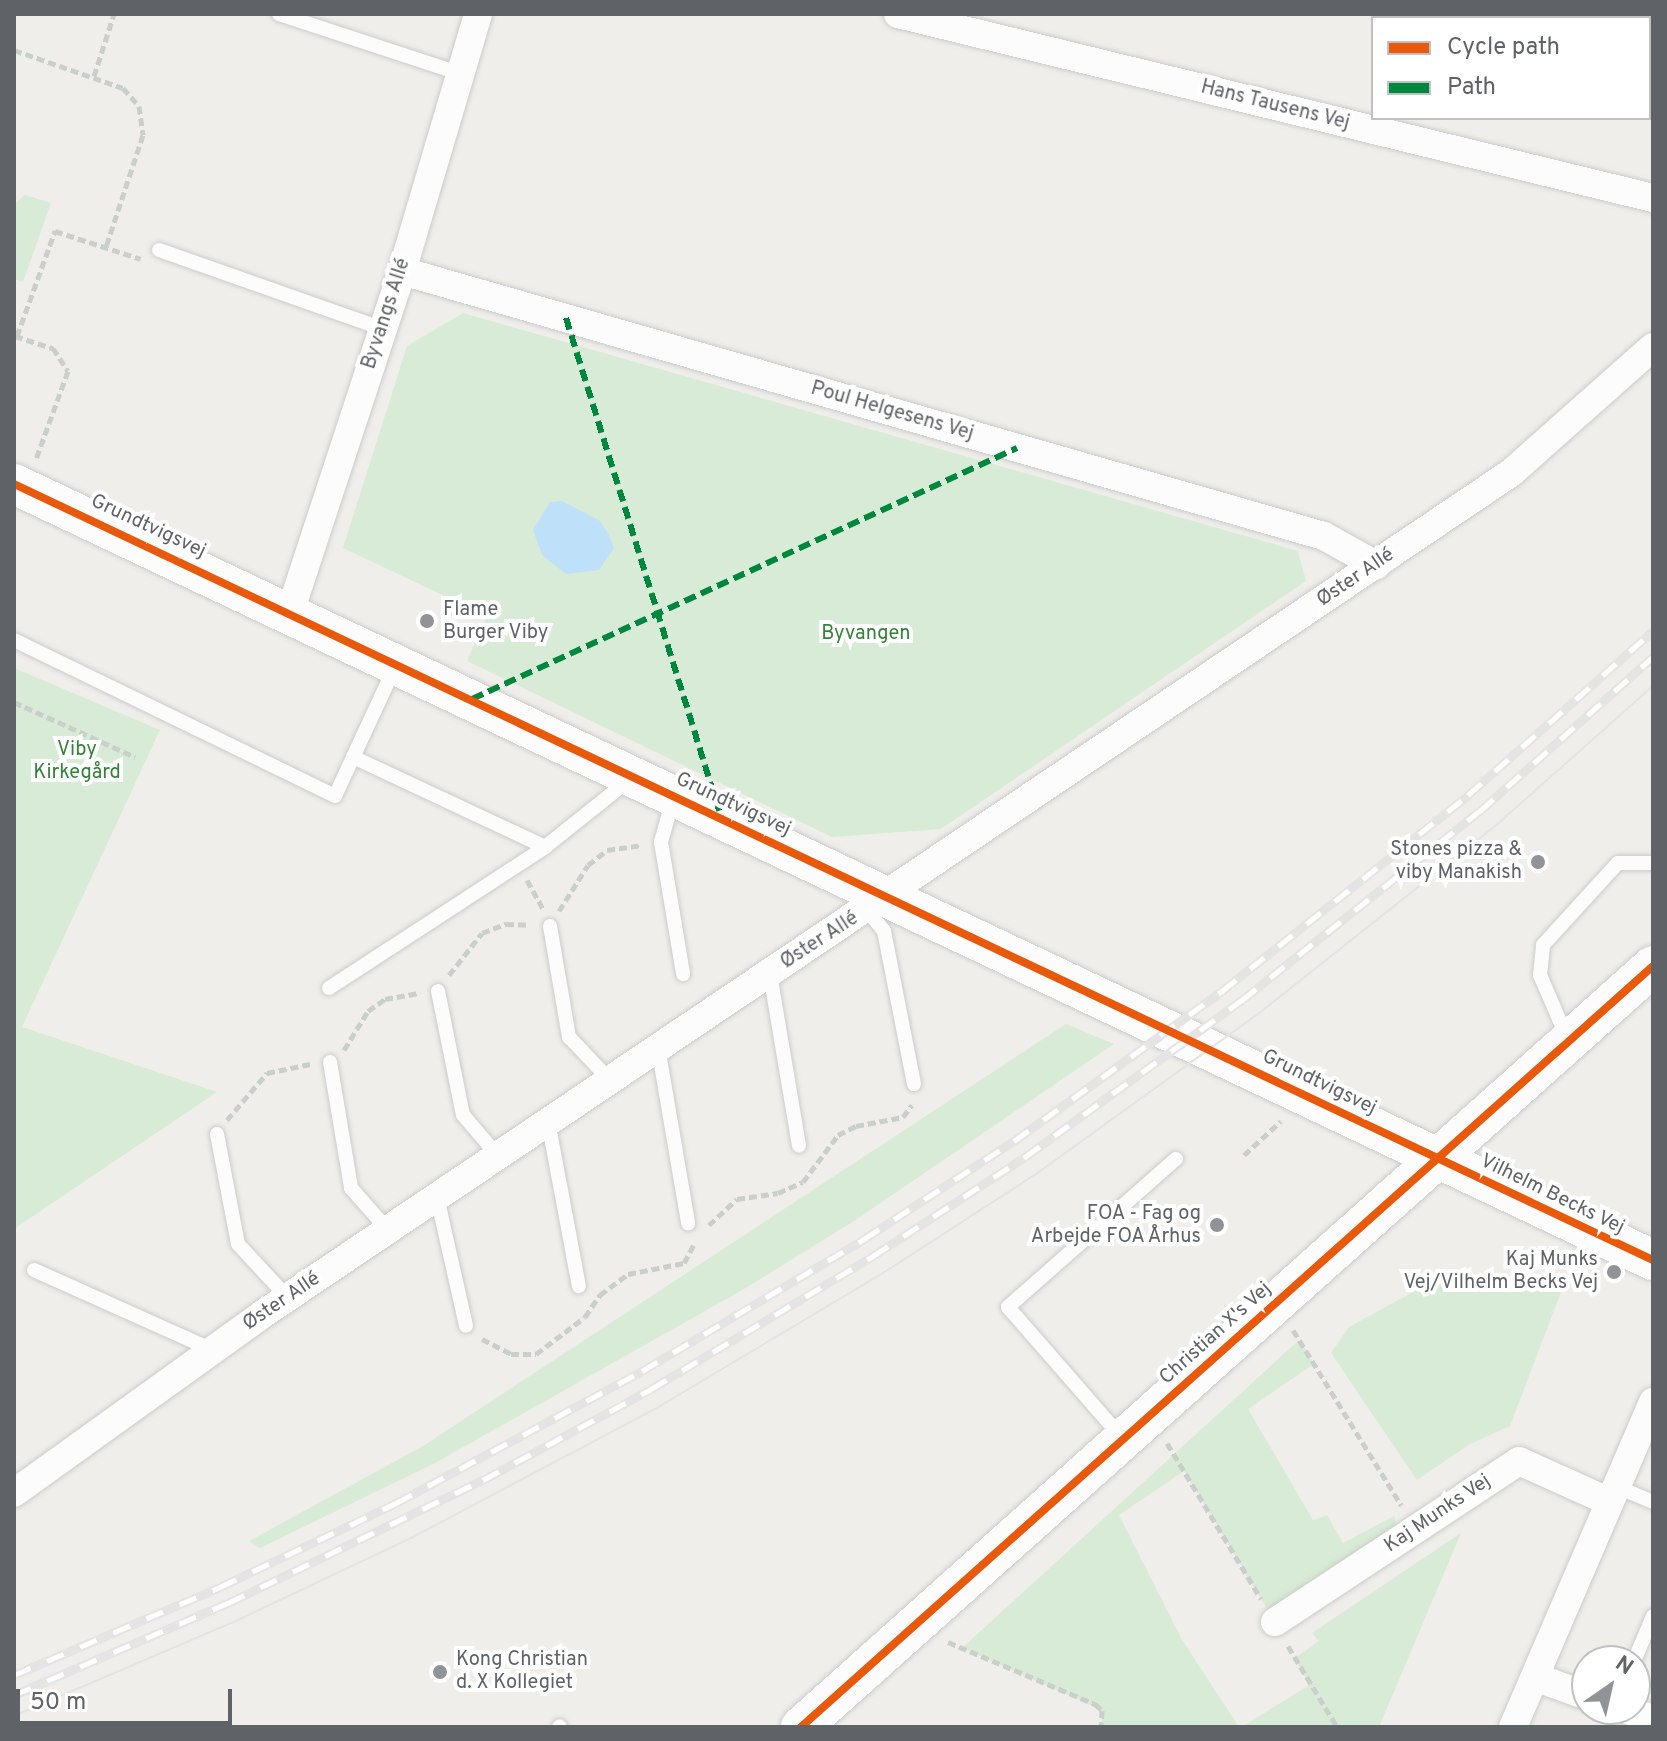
<!DOCTYPE html>
<html>
<head>
<meta charset="utf-8">
<style>
	body { margin:0 }
	#map { position:relative; width:1667px; height:1741px; overflow:hidden; background:#efeeea; font-family:Overpass,sans-serif }
	div>[style] { position:absolute }
	[style*='--x'] { left:calc(var(--x)*1px); top:calc(var(--y)*1px); width:calc(var(--w)*1px); rotate:calc(var(--a)*1deg) }
	.green>* { inset:0; background:#d8ebd6 }
	.water>* { inset:0; background:#bfe0f9 }
	.path>* { height:5px; margin-top:-2.5px; transform-origin:0; background:repeating-linear-gradient(90deg,#cacfcc 0 8px,transparent 0 12px) }
	.roads { filter:drop-shadow(0 0 2px #cbcccc) drop-shadow(0 0 2px #cbcccc) }
	.lane>* { height:14px; margin:-7px; padding:0 7px; transform-origin:7px; border-radius:7px; background:#fdfcfc }
	.street>* { height:28px; margin:-14px; padding:0 14px; transform-origin:14px; border-radius:14px; background:#fdfcfc }
	.secondary>* { height:40px; margin:-20px; padding:0 20px; transform-origin:20px; border-radius:20px; background:#fdfcfc }
	.tram>* { height:2px; margin:-1px; padding:0 1px; transform-origin:1px; border-radius:1px; background:#e4e4e4 }
	.rail>* { height:9px; margin-top:-4.5px; transform-origin:0; background:repeating-linear-gradient(90deg,#fff 0 18px,#e4e4e4 0 36px); box-sizing:border-box; border-block:2px solid #e4e4e4 }
	.quiet>* { height:6px; margin-top:-3px; transform-origin:0; background:repeating-linear-gradient(90deg,#00873e 0 12px,transparent 0 18px) }
	.cycleway>* { height:8px; margin:-4px; padding:0 4px; transform-origin:4px; border-radius:4px; background:#e8590c }
	.dots>* { width:22px; height:22px; translate:-50% -50%; box-sizing:border-box; border:4px solid #fff; border-radius:50% }
	span { translate:-50% -50%; white-space:nowrap; text-align:center; line-height:1.15; -webkit-text-stroke:8px #fff; paint-order:stroke }
	.street-label { font-size:20px; color:#5f6368 }
	.poi-label { font-size:20px; color:#5f6368 }
	.left { translate:0 -50%; text-align:left }
	.right { translate:-100% -50%; text-align:right }
	.park-label { font-size:20px; color:#348238 }
	.frame { position:absolute; inset:0; border:16px solid #5f6368; pointer-events:none }
	.legend { position:absolute; left:1371px; top:16px; width:280px; height:104px; box-sizing:border-box; background:#fff; border:2px solid #bfc1c3; margin:0; padding:10px 14px; list-style:none; font-size:24px; color:#5f6368 }
	.legend li { display:flex; align-items:center; gap:16px; height:40px }
	.legend b { width:40px; border:2px solid #bfc1c3 }
	.north { position:absolute; left:1571px; top:1645px; width:80px; height:80px; box-sizing:border-box; background:#fff; border:2px solid #bfc1c3; border-radius:50%; rotate:34deg; font-size:22px; font-weight:700; line-height:32px; text-align:center; color:#5f6368 }
	.north::after { content:''; display:block; margin:auto; width:28px; height:36px; background:#919496; clip-path:polygon(50% 0,100% 100%,50% 72%,0 100%) }
	.scale { position:absolute; left:16px; top:1689px; width:216px; height:36px; box-sizing:border-box; border:4px solid #5f6368; border-top:0; padding-left:10px; font-size:24px; line-height:28px; white-space:nowrap; color:#5f6368; -webkit-text-stroke:6px #fff; paint-order:stroke }
</style>
</head>
<body>
<div id="map">
	<div class="green">
		<i style="clip-path:polygon(25px 195px,51px 203px,23px 282px,14px 279px,14px 204px)"></i>
		<i style="clip-path:polygon(463px 313px,1298px 551px,1306px 581px,941px 829px,832px 837px,467px 661px,487px 616px,343px 548px,407px 346px)"></i>
		<i style="clip-path:polygon(14px 668px,160px 730px,22px 1027px,217px 1092px,14px 1229px)"></i>
		<i style="clip-path:polygon(1066px 1024px,1114px 1044px,854px 1221px,744px 1289px,435px 1463px,260px 1548px,249px 1541px,423px 1446px)"></i>
		<i style="clip-path:polygon(1502px 1277px,1563px 1287px,1510px 1426px,1470px 1444px,1417px 1480px,1331px 1353px,1349px 1327px,1426px 1285px)"></i>
		<i style="clip-path:polygon(1299px 1340px,1314px 1364px,1248px 1409px,1313px 1520px,1327px 1515px,1343px 1543px,1394px 1516px,1397px 1526px,1275px 1622px,1184px 1471px,1119px 1515px,1181px 1638px,1239px 1727px,1102px 1727px,1102px 1710px,962px 1648px)"></i>
		<i style="clip-path:polygon(1461px 1533px,1379px 1727px,1242px 1727px,1309px 1685px,1295px 1658px,1319px 1641px,1312px 1633px)"></i>
	</div>
	<div class="water">
		<i style="clip-path:polygon(562px 501px,600px 521px,608px 533px,614px 548px,599px 570px,566px 574px,542px 555px,533px 530px,550px 502px)"></i>
	</div>
	<div class="path">
		<i style="--x:14;--y:50;--w:115;--a:19.2"></i>
		<i style="--x:123;--y:88;--w:24;--a:48"></i>
		<i style="--x:139;--y:106;--w:29;--a:82"></i>
		<i style="--x:143;--y:135;--w:118;--a:108.3"></i>
		<i style="--x:94;--y:76;--w:65;--a:-72.1"></i>
		<i style="--x:15;--y:336;--w:40;--a:18"></i>
		<i style="--x:53;--y:348;--w:27;--a:57"></i>
		<i style="--x:68;--y:371;--w:94;--a:110"></i>
		<i style="--x:17;--y:336;--w:112;--a:-70.1"></i>
		<i style="--x:55;--y:231;--w:90;--a:18"></i>
		<i style="--x:14;--y:702;--w:133;--a:24.4"></i>
		<i style="--x:527;--y:880;--w:33;--a:61"></i>
		<i style="--x:559;--y:911;--w:54;--a:-57.8"></i>
		<i style="--x:588;--y:865;--w:24;--a:-38"></i>
		<i style="--x:607;--y:850;--w:35;--a:-8"></i>
		<i style="--x:449;--y:975;--w:53;--a:-51.8"></i>
		<i style="--x:482;--y:933;--w:26;--a:-21"></i>
		<i style="--x:506;--y:924;--w:23;--a:2"></i>
		<i style="--x:344;--y:1050;--w:46;--a:-58.4"></i>
		<i style="--x:368;--y:1011;--w:21;--a:-35"></i>
		<i style="--x:385;--y:999;--w:36;--a:-10"></i>
		<i style="--x:227;--y:1120;--w:62;--a:-49.6"></i>
		<i style="--x:267;--y:1073;--w:44;--a:-11.8"></i>
		<i style="--x:1244;--y:1155;--w:50;--a:-42.6"></i>
		<i style="--x:709;--y:1225;--w:38;--a:-43"></i>
		<i style="--x:737;--y:1199;--w:41;--a:-8.3"></i>
		<i style="--x:778;--y:1193;--w:27;--a:-24"></i>
		<i style="--x:803;--y:1182;--w:59;--a:-53.3"></i>
		<i style="--x:838;--y:1135;--w:20;--a:-27"></i>
		<i style="--x:856;--y:1126;--w:48;--a:-10.8"></i>
		<i style="--x:903;--y:1117;--w:15;--a:-53"></i>
		<i style="--x:1293;--y:1330;--w:206;--a:58.3"></i>
		<i style="--x:482;--y:1339;--w:33;--a:27"></i>
		<i style="--x:511;--y:1354;--w:25;--a:0"></i>
		<i style="--x:536;--y:1354;--w:61;--a:-37.1"></i>
		<i style="--x:585;--y:1317;--w:27;--a:-56"></i>
		<i style="--x:600;--y:1295;--w:35;--a:-37"></i>
		<i style="--x:628;--y:1274;--w:57;--a:-11.1"></i>
		<i style="--x:684;--y:1263;--w:24;--a:-62"></i>
		<i style="--x:1167;--y:1443;--w:182;--a:58.9"></i>
		<i style="--x:948;--y:1642;--w:160;--a:22.9"></i>
		<i style="--x:1095;--y:1704;--w:9;--a:41"></i>
		<i style="--x:1102;--y:1710;--w:17;--a:93"></i>
		<i style="--x:1288;--y:1646;--w:95;--a:58.8"></i>
	</div>
	<div class="roads">
		<div class="lane">
			<i style="--x:279;--y:14;--w:192;--a:18.2"></i>
			<i style="--x:159;--y:250;--w:238;--a:19.4"></i>
			<i style="--x:14;--y:640;--w:357;--a:25.9"></i>
			<i style="--x:335;--y:796;--w:142;--a:-65.1"></i>
			<i style="--x:353;--y:757;--w:212;--a:25.1"></i>
			<i style="--x:545;--y:847;--w:107;--a:-38.6"></i>
			<i style="--x:673;--y:799;--w:45;--a:105.6"></i>
			<i style="--x:661;--y:842;--w:134;--a:80.5"></i>
			<i style="--x:867;--y:910;--w:27;--a:51"></i>
			<i style="--x:884;--y:931;--w:156;--a:78.9"></i>
			<i style="--x:550;--y:926;--w:113;--a:80.3"></i>
			<i style="--x:569;--y:1037;--w:58;--a:46.4"></i>
			<i style="--x:770;--y:974;--w:174;--a:80.4"></i>
			<i style="--x:329;--y:988;--w:258;--a:-33.1"></i>
			<i style="--x:438;--y:991;--w:126;--a:78.6"></i>
			<i style="--x:463;--y:1115;--w:54;--a:49.5"></i>
			<i style="--x:1568;--y:1040;--w:71;--a:-113.3"></i>
			<i style="--x:1540;--y:975;--w:30;--a:-84"></i>
			<i style="--x:1543;--y:945;--w:111;--a:-47.6"></i>
			<i style="--x:1618;--y:863;--w:35;--a:0"></i>
			<i style="--x:658;--y:1047;--w:179;--a:80.3"></i>
			<i style="--x:330;--y:1062;--w:128;--a:80.5"></i>
			<i style="--x:351;--y:1188;--w:56;--a:48.6"></i>
			<i style="--x:548;--y:1121;--w:168;--a:79.4"></i>
			<i style="--x:217;--y:1134;--w:112;--a:79.2"></i>
			<i style="--x:238;--y:1244;--w:74;--a:47.2"></i>
			<i style="--x:437;--y:1197;--w:132;--a:77.3"></i>
			<i style="--x:34;--y:1270;--w:196;--a:24.1"></i>
			<i style="--x:1123;--y:1439;--w:175;--a:-131.1"></i>
			<i style="--x:1008;--y:1307;--w:224;--a:-41.4"></i>
			<i style="--x:1615;--y:1486;--w:41;--a:22.8"></i>
			<i style="--x:1634;--y:1661;--w:49;--a:-67.1"></i>
			<i style="--x:559;--y:1727;--w:1;--a:-45"></i>
		</div>
		<div class="street">
			<i style="--x:898;--y:14;--w:777;--a:13.7"></i>
			<i style="--x:402;--y:271;--w:959;--a:16.04"></i>
			<i style="--x:1324;--y:536;--w:60;--a:29.1"></i>
			<i style="--x:290;--y:612;--w:359;--a:-71.8"></i>
			<i style="--x:402;--y:271;--w:268;--a:-73.5"></i>
			<i style="--x:14;--y:1493;--w:303;--a:-35.7"></i>
			<i style="--x:260;--y:1316;--w:1510;--a:-33.98"></i>
			<i style="--x:1512;--y:472;--w:188;--a:-41.6"></i>
			<i style="--x:1275;--y:1622;--w:292;--a:-33.4"></i>
			<i style="--x:1519;--y:1461;--w:98;--a:24.2"></i>
			<i style="--x:1535;--y:1677;--w:55;--a:20.1"></i>
			<i style="--x:1625;--y:1709;--w:30;--a:20"></i>
			<i style="--x:1513;--y:1727;--w:354;--a:-66.7"></i>
		</div>
		<div class="secondary">
			<i style="--x:14;--y:484;--w:1813;--a:25.34"></i>
			<i style="--x:801;--y:1727;--w:1142;--a:-41.77"></i>
		</div>
	</div>
	<div class="tram">
		<i style="--x:14;--y:1716;--w:241;--a:-23.2"></i>
		<i style="--x:236;--y:1621;--w:194;--a:-25.4"></i>
		<i style="--x:411;--y:1538;--w:282;--a:-27.9"></i>
		<i style="--x:660;--y:1406;--w:260;--a:-30.8"></i>
		<i style="--x:883;--y:1273;--w:182;--a:-32.9"></i>
		<i style="--x:1036;--y:1174;--w:280;--a:-35.8"></i>
		<i style="--x:1263;--y:1010;--w:295;--a:-38.4"></i>
		<i style="--x:1494;--y:827;--w:213;--a:-41.6"></i>
	</div>
	<div class="rail">
		<i style="--x:14;--y:1675;--w:224;--a:-23.1"></i>
		<i style="--x:220;--y:1587;--w:195;--a:-25.5"></i>
		<i style="--x:396;--y:1503;--w:279;--a:-28.2"></i>
		<i style="--x:642;--y:1371;--w:258;--a:-30.7"></i>
		<i style="--x:864;--y:1239;--w:179;--a:-33.2"></i>
		<i style="--x:1014;--y:1141;--w:256;--a:-35.8"></i>
		<i style="--x:1222;--y:991;--w:315;--a:-38.5"></i>
		<i style="--x:1468;--y:795;--w:247;--a:-41.6"></i>
		<i style="--x:14;--y:1695;--w:233;--a:-23.3"></i>
		<i style="--x:228;--y:1603;--w:283;--a:-25.8"></i>
		<i style="--x:483;--y:1480;--w:191;--a:-28.4"></i>
		<i style="--x:651;--y:1389;--w:259;--a:-30.9"></i>
		<i style="--x:873;--y:1256;--w:181;--a:-33.1"></i>
		<i style="--x:1025;--y:1157;--w:268;--a:-35.9"></i>
		<i style="--x:1242;--y:1000;--w:304;--a:-38.5"></i>
		<i style="--x:1480;--y:811;--w:232;--a:-41.7"></i>
	</div>
	<div class="quiet">
		<i style="--x:566;--y:318;--w:523;--a:72.74"></i>
		<i style="--x:472;--y:699;--w:600;--a:-24.73"></i>
	</div>
	<div class="cycleway">
		<i style="--x:14;--y:484;--w:1813;--a:25.34"></i>
		<i style="--x:801;--y:1727;--w:1142;--a:-41.77"></i>
	</div>
	<div class="dots">
		<i style="left:427px;top:621px;background:#919496"></i>
		<i style="left:1538px;top:862px;background:#919496"></i>
		<i style="left:1217px;top:1225px;background:#919496"></i>
		<i style="left:1614px;top:1272px;background:#919496"></i>
		<i style="left:440px;top:1672px;background:#919496"></i>
	</div>
	<div class="street-label">
		<span style="left:1275px;top:106px;rotate:14deg">Hans Tausens Vej</span>
		<span style="left:387px;top:314px;rotate:-72deg">Byvangs Allé</span>
		<span style="left:892px;top:412px;rotate:16deg">Poul Helgesens Vej</span>
		<span style="left:148px;top:527px;rotate:25deg">Grundtvigsvej</span>
		<span style="left:1356px;top:578px;rotate:-34deg">Øster Allé</span>
		<span style="left:733px;top:805px;rotate:25deg">Grundtvigsvej</span>
		<span style="left:820px;top:941px;rotate:-33deg">Øster Allé</span>
		<span style="left:1319px;top:1083px;rotate:26deg">Grundtvigsvej</span>
		<span style="left:1552px;top:1195px;rotate:26deg">Vilhelm Becks Vej</span>
		<span style="left:282px;top:1302px;rotate:-34deg">Øster Allé</span>
		<span style="left:1216px;top:1334px;rotate:-42deg">Christian X's Vej</span>
		<span style="left:1438px;top:1514px;rotate:-34deg">Kaj Munks Vej</span>
	</div>
	<div class="poi-label">
		<span class="left" style="left:443px;top:622px">Flame<br>Burger Viby</span>
		<span class="right" style="left:1522px;top:862px">Stones pizza &amp;<br>viby Manakish</span>
		<span class="right" style="left:1201px;top:1226px">FOA - Fag og<br>Arbejde FOA Århus</span>
		<span class="right" style="left:1598px;top:1272px">Kaj Munks<br>Vej/Vilhelm Becks Vej</span>
		<span class="left" style="left:456px;top:1672px">Kong Christian<br>d. X Kollegiet</span>
	</div>
	<div class="park-label">
		<span style="left:866px;top:634px">Byvangen</span>
		<span style="left:77px;top:762px">Viby<br>Kirkegård</span>
	</div>
	<div class="frame"></div>
	<ul class="legend">
	<li><b style="height:10px;background:#e8590c"></b>Cycle path</li>
	<li><b style="height:10px;background:#00873e"></b>Path</li>
	</ul>
	<div class="north">N</div>
	<div class="scale">50 m</div>
</div>
</body>
</html>
